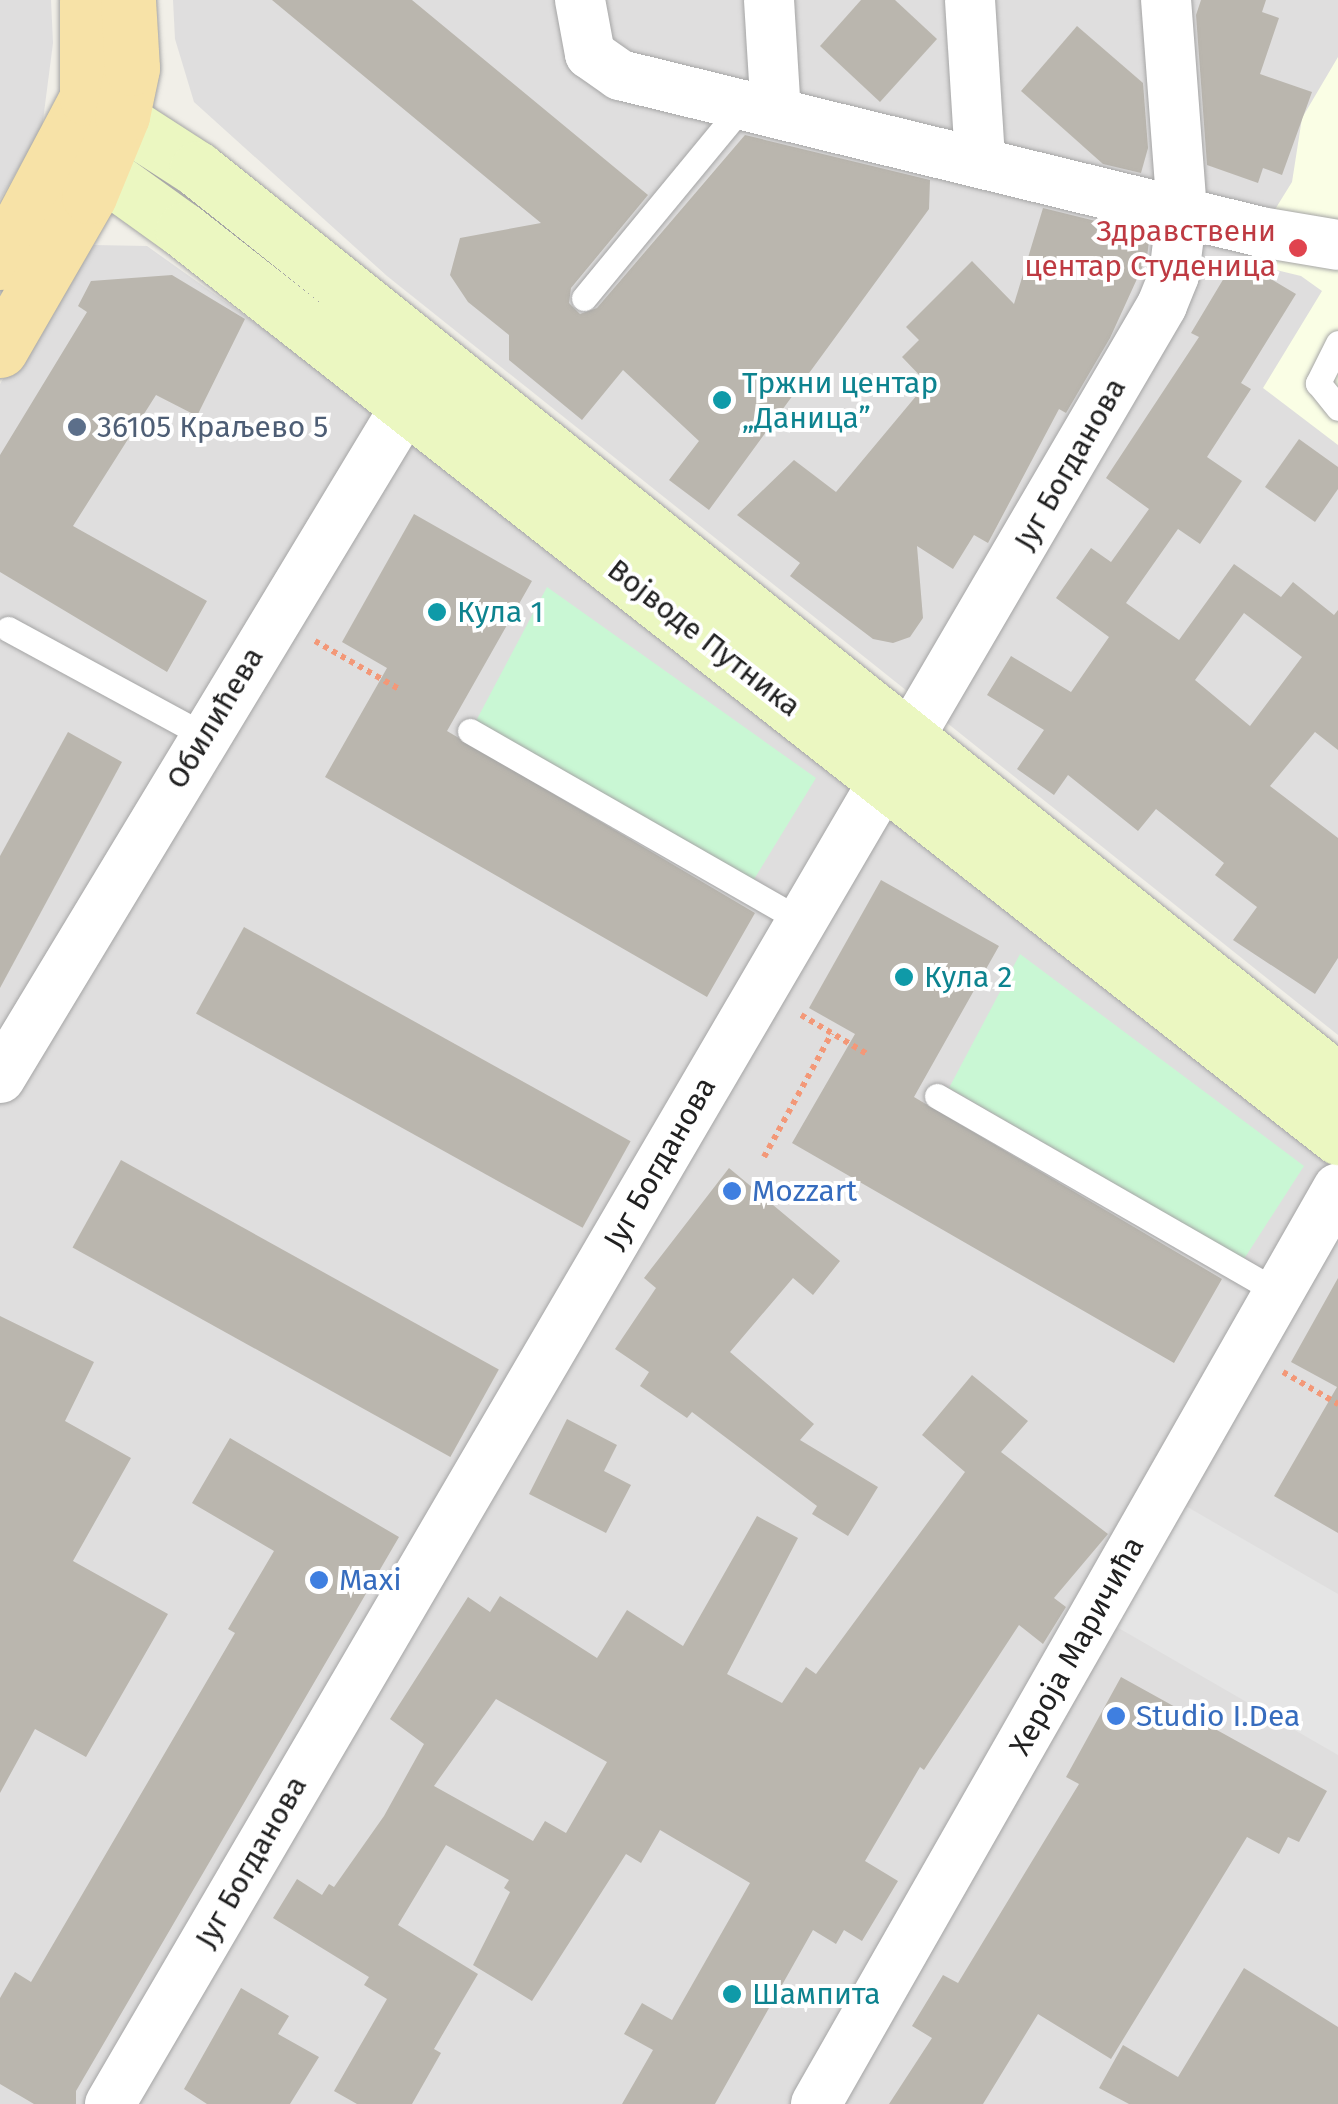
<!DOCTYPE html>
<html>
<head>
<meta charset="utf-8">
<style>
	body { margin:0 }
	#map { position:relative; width:1338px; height:2104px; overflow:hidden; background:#f1efe8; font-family:"Fira Sans",sans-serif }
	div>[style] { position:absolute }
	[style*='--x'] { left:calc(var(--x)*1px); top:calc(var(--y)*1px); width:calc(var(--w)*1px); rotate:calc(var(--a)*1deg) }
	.residential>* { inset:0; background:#dfdede }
	.education>* { inset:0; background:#fafee5 }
	.park>* { inset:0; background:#c9f7d4 }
	.parking>* { inset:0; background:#e5e5e5 }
	.building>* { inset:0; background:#bab6ae; transform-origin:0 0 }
	.path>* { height:6px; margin-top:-3px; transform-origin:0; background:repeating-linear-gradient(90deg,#f39878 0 5px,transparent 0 10px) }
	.roads { filter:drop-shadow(0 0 2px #a5a5a5) drop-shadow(0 0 2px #a5a5a5) }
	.service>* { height:25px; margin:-12.5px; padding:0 12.5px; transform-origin:12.5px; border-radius:12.5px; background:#fff }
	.minor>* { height:50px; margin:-25px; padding:0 25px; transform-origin:25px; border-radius:25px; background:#fff }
	.secondary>* { height:55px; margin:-27.5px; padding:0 27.5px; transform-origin:27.5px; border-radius:27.5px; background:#ebf7c1 }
	.primary>* { height:55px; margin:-27.5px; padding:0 27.5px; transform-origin:27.5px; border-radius:27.5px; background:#f7e2a7 }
	.dots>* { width:28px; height:28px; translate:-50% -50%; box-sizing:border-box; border:5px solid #fff; border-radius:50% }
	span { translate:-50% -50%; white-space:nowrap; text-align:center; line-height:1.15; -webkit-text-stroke:8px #fff; paint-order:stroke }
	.health-label { font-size:30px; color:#be3a42 }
	.right { translate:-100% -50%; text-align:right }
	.culture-label { font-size:30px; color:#0d838f }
	.left { translate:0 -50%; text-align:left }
	.service-label { font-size:30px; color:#4e5e75 }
	.street-label { font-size:30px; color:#212121 }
	.shop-label { font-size:30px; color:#366cbe }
</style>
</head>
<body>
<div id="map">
	<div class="residential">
		<i style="clip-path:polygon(0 0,51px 0,53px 43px,42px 128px,0 200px)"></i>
		<i style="clip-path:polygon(173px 0,1338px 0,1338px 1035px,387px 276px,194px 102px,175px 39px)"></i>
		<i style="clip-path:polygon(94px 245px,147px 246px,272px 335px,1338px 1166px,1338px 2104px,0 2104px,0 384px,48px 301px)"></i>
	</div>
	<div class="education">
		<i style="clip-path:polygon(1338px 57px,1338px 445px,1263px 388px,1322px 291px,1301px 276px,1255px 265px,1261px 232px,1292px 182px,1302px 118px)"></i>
	</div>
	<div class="park">
		<i style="clip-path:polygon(547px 587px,816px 778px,753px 881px,476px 721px)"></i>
		<i style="clip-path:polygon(1020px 954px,1304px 1166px,1244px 1259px,949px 1088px)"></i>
	</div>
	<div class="parking">
		<i style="clip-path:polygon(1165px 1494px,1338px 1594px,1338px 1755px,1096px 1615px)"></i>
	</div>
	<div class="building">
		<i style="clip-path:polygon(272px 0,412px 0,648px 195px,571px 288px,569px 303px,580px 314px,597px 308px,745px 135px,930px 180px,929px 209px,709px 510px,669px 480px,699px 441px,623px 370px,582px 420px,509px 360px,509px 335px,468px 302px,450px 275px,460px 238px,541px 223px)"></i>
		<i style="clip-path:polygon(861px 0,895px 0,937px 39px,880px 102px,820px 46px)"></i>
		<i style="clip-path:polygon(1201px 0,1266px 0,1262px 12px,1279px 18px,1260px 74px,1312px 92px,1282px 175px,1263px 168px,1258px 183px,1207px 165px,1196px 15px)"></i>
		<i style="clip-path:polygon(1077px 26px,1143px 83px,1148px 148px,1141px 173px,1103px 164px,1021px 91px)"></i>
		<i style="clip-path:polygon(1043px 208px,1124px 228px,1149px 241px,1147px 257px,1110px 338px,1066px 413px,1059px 409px,988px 543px,974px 535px,953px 569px,917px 546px,923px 618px,910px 637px,893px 643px,873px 639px,790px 576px,800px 563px,737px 515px,794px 460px,836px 492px,927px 383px,902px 357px,919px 340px,906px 327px,972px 261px,1014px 304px)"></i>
		<i style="clip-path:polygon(evenodd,1236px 258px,1296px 294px,1241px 383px,1251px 389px,1207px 457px,1242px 481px,1200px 544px,1178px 529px,1126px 603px,1179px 640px,1234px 564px,1281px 597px,1293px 582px,1334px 615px,1338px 610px,1338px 750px,1315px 732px,1270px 786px,1338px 838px,1338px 958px,1315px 994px,1233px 940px,1257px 907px,1215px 875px,1224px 863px,1156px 809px,1138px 831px,1068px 775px,1054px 795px,1017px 769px,1044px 730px,987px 695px,1011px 656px,1071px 692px,1109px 637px,1056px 598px,1091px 548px,1111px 562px,1149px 509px,1106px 478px,1199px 337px,1191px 333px,1236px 258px,1244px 613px,1302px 657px,1250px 726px,1195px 680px,1244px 613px)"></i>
		<i style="clip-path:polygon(172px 275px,245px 319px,197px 416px,156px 395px,73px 526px,207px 601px,167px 672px,0 572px,0 455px,87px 312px,78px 306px,91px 281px)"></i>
		<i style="clip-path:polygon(1299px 439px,1338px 467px,1338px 489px,1315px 522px,1265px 487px)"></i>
		<i style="clip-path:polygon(414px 514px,532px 581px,447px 731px,755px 913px,707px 997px,325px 777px,387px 668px,342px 642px)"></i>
		<i style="clip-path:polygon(68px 732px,122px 762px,0 988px,0 856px)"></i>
		<i style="clip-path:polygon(881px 880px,999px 946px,914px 1097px,1222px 1279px,1174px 1363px,792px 1143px,855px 1034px,809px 1008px)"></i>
		<i style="left:244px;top:927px;width:442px;height:99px;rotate:29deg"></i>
		<i style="left:121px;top:1160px;width:432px;height:100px;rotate:29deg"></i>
		<i style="clip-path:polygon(729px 1168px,840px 1261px,813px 1295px,793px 1278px,730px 1352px,814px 1424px,800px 1440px,878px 1487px,848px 1536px,812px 1514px,817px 1506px,692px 1412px,687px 1418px,640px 1386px,649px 1372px,615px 1349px,656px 1288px,644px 1278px)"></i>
		<i style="clip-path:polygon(1338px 1278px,1338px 1533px,1274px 1496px,1337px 1387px,1291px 1362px)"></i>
		<i style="clip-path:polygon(0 1316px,94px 1362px,65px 1421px,131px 1458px,73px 1561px,168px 1614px,86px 1757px,35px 1729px,0 1793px)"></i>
		<i style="clip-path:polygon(evenodd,972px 1375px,1028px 1421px,1001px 1452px,1108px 1534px,1054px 1598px,1066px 1607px,1043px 1644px,1019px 1625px,924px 1770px,920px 1767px,865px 1861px,898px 1881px,862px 1941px,844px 1930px,836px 1944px,813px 1930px,715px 2104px,622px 2104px,653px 2050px,624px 2034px,642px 2003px,672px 2020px,750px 1883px,660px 1830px,641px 1863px,626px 1854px,532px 2001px,473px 1965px,510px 1892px,504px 1888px,509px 1880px,446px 1845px,398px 1925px,478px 1974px,434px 2049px,441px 2053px,412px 2104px,357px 2104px,334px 2091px,387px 1999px,364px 1985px,369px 1977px,273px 1918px,297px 1879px,322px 1895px,329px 1884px,334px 1887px,384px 1816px,424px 1744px,390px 1719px,468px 1597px,490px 1612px,500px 1596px,597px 1658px,627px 1610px,683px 1646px,757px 1516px,798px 1538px,727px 1674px,782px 1703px,806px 1667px,816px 1674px,965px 1472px,922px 1435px,972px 1375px,496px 1699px,607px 1762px,566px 1833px,545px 1821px,533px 1841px,434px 1786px,496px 1699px)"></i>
		<i style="clip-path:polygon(567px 1419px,617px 1445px,604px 1471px,631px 1485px,606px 1533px,529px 1494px)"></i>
		<i style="clip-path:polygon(230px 1438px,399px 1537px,76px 2091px,76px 2104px,34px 2104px,0 2084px,0 1998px,15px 1972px,31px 1982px,235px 1633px,228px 1629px,274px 1551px,192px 1503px)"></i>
		<i style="clip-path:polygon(1121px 1677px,1327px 1791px,1299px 1842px,1288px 1837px,1279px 1854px,1247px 1837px,1111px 2059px,1038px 2014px,983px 2104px,889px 2104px,932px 2038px,912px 2026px,943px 1975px,958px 1983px,1079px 1784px,1066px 1777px)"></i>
		<i style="clip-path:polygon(1244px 1968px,1338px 2027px,1338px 2104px,1129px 2104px,1099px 2088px,1123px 2045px,1178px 2077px)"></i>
		<i style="clip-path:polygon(241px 1988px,289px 2016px,278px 2034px,319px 2057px,290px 2104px,207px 2104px,184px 2089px)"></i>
	</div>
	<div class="path">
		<i style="--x:315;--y:641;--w:99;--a:29.7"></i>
		<i style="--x:801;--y:1015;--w:79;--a:30.5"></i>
		<i style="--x:764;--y:1157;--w:141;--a:-61.3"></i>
		<i style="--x:1283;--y:1372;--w:64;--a:30.2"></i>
	</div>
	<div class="roads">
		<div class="service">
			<i style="--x:584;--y:298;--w:250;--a:-50.5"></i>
			<i style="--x:1338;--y:343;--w:45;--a:116.6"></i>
			<i style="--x:1318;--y:383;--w:32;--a:51"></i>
			<i style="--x:8;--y:629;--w:224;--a:28.5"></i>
			<i style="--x:470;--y:731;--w:383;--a:29.8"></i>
			<i style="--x:937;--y:1096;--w:395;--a:29.9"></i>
		</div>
		<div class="minor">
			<i style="--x:580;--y:0;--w:55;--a:79.5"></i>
			<i style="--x:590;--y:54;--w:37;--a:35"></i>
			<i style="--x:620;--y:75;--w:660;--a:13.76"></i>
			<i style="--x:1261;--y:232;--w:78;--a:9.6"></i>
			<i style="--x:769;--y:0;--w:113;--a:86.5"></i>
			<i style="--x:970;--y:0;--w:159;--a:86.4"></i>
			<i style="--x:0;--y:1078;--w:824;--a:-58.86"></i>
			<i style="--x:110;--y:2104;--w:2084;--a:-59.68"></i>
			<i style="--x:1162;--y:305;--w:32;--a:-68"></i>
			<i style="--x:1174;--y:275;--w:64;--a:-82.8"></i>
			<i style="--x:1182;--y:212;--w:213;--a:-94.3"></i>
			<i style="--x:816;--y:2104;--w:1054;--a:-60.32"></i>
		</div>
		<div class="secondary">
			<i style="--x:87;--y:98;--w:131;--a:32.8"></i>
			<i style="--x:197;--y:169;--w:1461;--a:38.64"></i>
			<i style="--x:66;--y:146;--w:144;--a:35.7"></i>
			<i style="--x:183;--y:230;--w:1469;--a:38.14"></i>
		</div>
		<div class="primary">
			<i style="--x:0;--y:262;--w:186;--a:-62.1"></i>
			<i style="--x:87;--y:98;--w:98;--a:-90"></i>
			<i style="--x:0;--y:350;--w:178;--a:-60"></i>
			<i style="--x:89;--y:196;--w:87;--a:-67.6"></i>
			<i style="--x:122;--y:116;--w:49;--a:-78.2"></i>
			<i style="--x:132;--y:68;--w:68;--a:-93.4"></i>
		</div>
	</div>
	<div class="dots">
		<i style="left:1298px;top:248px;background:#e0444e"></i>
		<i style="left:722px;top:400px;background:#0f9aa8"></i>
		<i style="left:77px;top:427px;background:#5c6f8a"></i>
		<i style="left:437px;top:612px;background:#0f9aa8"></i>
		<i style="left:904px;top:977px;background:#0f9aa8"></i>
		<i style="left:732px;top:1191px;background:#3f7fe0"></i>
		<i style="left:319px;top:1580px;background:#3f7fe0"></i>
		<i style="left:1116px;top:1716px;background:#3f7fe0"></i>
		<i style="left:732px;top:1994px;background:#0f9aa8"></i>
	</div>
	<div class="health-label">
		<span class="right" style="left:1276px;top:248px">Здравствени<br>центар Студеница</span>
	</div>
	<div class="culture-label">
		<span class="left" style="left:742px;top:400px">Тржни центар<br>„Даница”</span>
		<span class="left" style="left:457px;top:612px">Кула 1</span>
		<span class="left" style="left:924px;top:977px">Кула 2</span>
		<span class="left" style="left:752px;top:1994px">Шампита</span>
	</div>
	<div class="service-label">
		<span class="left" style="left:97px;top:427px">36105 Краљево 5</span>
	</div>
	<div class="street-label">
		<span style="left:1070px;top:464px;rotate:-60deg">Југ Богданова</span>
		<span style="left:704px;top:638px;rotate:38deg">Војводе Путника</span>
		<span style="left:215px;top:718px;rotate:-59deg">Обилићева</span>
		<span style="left:660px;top:1163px;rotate:-60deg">Југ Богданова</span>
		<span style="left:1077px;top:1646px;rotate:-61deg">Хероја Маричића</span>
		<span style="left:251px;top:1862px;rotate:-60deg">Југ Богданова</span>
	</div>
	<div class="shop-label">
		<span class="left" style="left:752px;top:1191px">Mozzart</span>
		<span class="left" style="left:339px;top:1580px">Maxi</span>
		<span class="left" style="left:1136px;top:1716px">Studio I.Dea</span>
	</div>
</div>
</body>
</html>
